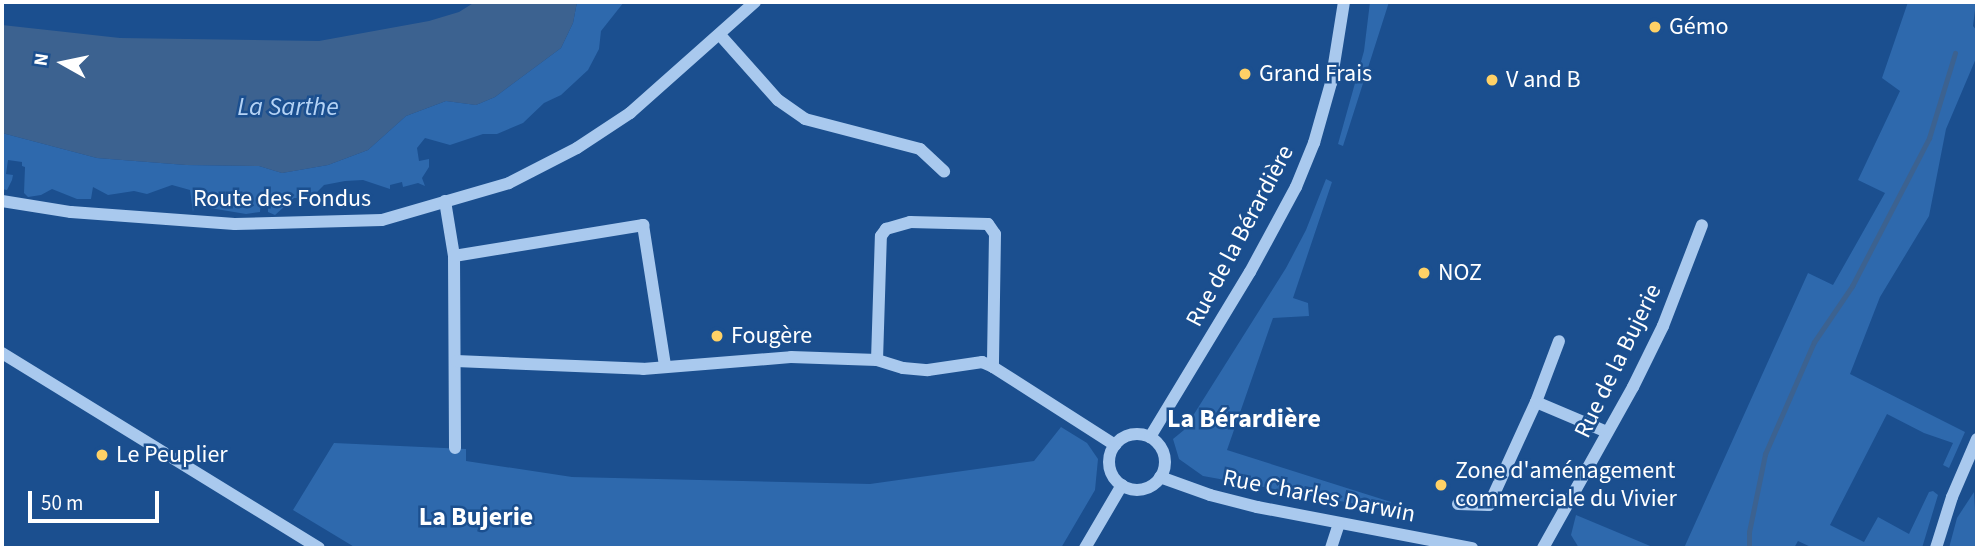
<!DOCTYPE html>
<html>
<head>
<meta charset="utf-8">
<style>
	body { margin:0 }
	#map { position:relative; width:1979px; height:550px; overflow:hidden; background:#1b4f8f; font-family:"Source Sans 3",sans-serif }
	div>[style] { position:absolute }
	[style*='--x'] { left:calc(var(--x)*1px); top:calc(var(--y)*1px); width:calc(var(--w)*1px); rotate:calc(var(--a)*1deg) }
	.green>* { inset:0; background:#2e69ad }
	.water>* { inset:0; background:#3c6290 }
	.stream>* { height:5px; margin:-2.5px; padding:0 2.5px; transform-origin:2.5px; border-radius:2.5px; background:#3c6290 }
	.minor>* { height:12px; margin:-6px; padding:0 6px; transform-origin:6px; border-radius:6px; background:#a9c9ee }
	.minor>.ring { margin:-6px; padding:0; box-sizing:content-box; background:none; border:12px solid #a9c9ee; border-radius:50% }
	.dots>* { width:19px; height:19px; translate:-50% -50%; box-sizing:border-box; border:4px solid #1b4f8f; border-radius:50% }
	span { translate:-50% -50%; white-space:nowrap; text-align:center; line-height:1.15; -webkit-text-stroke:5px #1b4f8f; paint-order:stroke }
	.poi-label { font-size:24px; color:#fff }
	.left { translate:0 -50%; text-align:left }
	.street-label { font-size:24px; color:#fff }
	.water-label { font-size:26px; color:#b5d3f5; font-style:italic }
	.neighbourhood-label { font-size:26px; color:#fff; font-weight:700 }
	.frame { position:absolute; inset:0; border:4px solid #fff; pointer-events:none }
	.north { position:absolute; left:28px; top:28px; width:70px; height:70px; -webkit-text-stroke:5px #1b4f8f; paint-order:stroke; rotate:279deg; font-size:19px; font-weight:700; line-height:28px; text-align:center; color:#fff }
	.north::after { content:''; display:block; margin:auto; width:24px; height:32px; background:#fff; clip-path:polygon(50% 0,100% 100%,50% 72%,0 100%) }
	.scale { position:absolute; left:28px; top:491px; width:131px; height:32px; box-sizing:border-box; border:4px solid #fff; border-top:0; padding-left:9px; font-size:21px; line-height:24px; white-space:nowrap; color:#fff; -webkit-text-stroke:5px #1b4f8f; paint-order:stroke }
</style>
</head>
<body>
<div id="map">
	<div class="green">
		<i style="clip-path:polygon(577px 2px,624px 2px,601px 31px,599px 49px,588px 70px,561px 95px,544px 103px,523px 123px,497px 134px,483px 134px,450px 145px,425px 138px,417px 148px,419px 161px,429px 159px,429px 167px,422px 178px,425px 186px,418px 183px,403px 187px,402px 182px,390px 185px,390px 189px,363px 180px,345px 181px,324px 185px,311px 198px,294px 198px,275px 215px,268px 212px,268px 198px,261px 198px,260px 212px,246px 214px,204px 207px,205px 193px,196px 193px,193px 212px,190px 190px,172px 185px,147px 194px,134px 191px,108px 195px,93px 187px,91px 199px,77px 199px,52px 189px,41px 195px,28px 197px,24px 193px,25px 167px,22px 166px,22px 162px,8px 160px,6px 174px,13px 175px,12px 180px,7px 190px,2px 189px,2px 133px,97px 158px,186px 165px,259px 166px,282px 173px,328px 165px,368px 150px,406px 116px,446px 101px,476px 105px,495px 97px,561px 48px,573px 23px)"></i>
		<i style="clip-path:polygon(1370px 2px,1389px 2px,1343px 146px,1338px 144px,1364px 51px)"></i>
		<i style="clip-path:polygon(1908px 2px,1976px 2px,1973px 26px,1977px 31px,1977px 56px,1946px 129px,1929px 216px,1880px 297px,1850px 374px,1965px 432px,1949px 468px,1943px 465px,1953px 443px,1924px 433px,1887px 414px,1830px 525px,1864px 542px,1878px 517px,1909px 534px,1929px 492px,1933px 491px,1938px 495px,1922px 548px,1813px 548px,1798px 541px,1794px 548px,1684px 548px,1808px 273px,1833px 285px,1885px 193px,1858px 180px,1900px 91px,1882px 78px)"></i>
		<i style="clip-path:polygon(1326px 179px,1332px 182px,1293px 298px,1308px 303px,1309px 316px,1273px 318px,1227px 450px,1391px 502px,1389px 510px,1203px 476px,1179px 459px,1173px 439px,1184px 430px,1286px 268px,1306px 230px)"></i>
		<i style="clip-path:polygon(1061px 427px,1087px 443px,1098px 459px,1095px 490px,1061px 548px,356px 548px,293px 510px,334px 443px,466px 449px,466px 461px,572px 477px,870px 484px,1034px 461px)"></i>
		<i style="clip-path:polygon(1974px 492px,1977px 548px,1949px 548px,1957px 518px)"></i>
		<i style="clip-path:polygon(1576px 515px,1655px 548px,1579px 548px,1571px 535px)"></i>
	</div>
	<div class="water">
		<i style="clip-path:polygon(475px 2px,577px 2px,573px 23px,561px 48px,495px 97px,476px 105px,446px 101px,406px 116px,368px 150px,328px 165px,282px 173px,259px 166px,186px 165px,97px 158px,2px 133px,2px 25px,120px 38px,319px 41px,429px 21px,459px 12px)"></i>
	</div>
	<div class="stream">
		<i style="--x:1749;--y:548;--w:16;--a:-90"></i>
		<i style="--x:1749;--y:532;--w:80;--a:-78.4"></i>
		<i style="--x:1765;--y:454;--w:122;--a:-66.4"></i>
		<i style="--x:1814;--y:342;--w:68;--a:-55.8"></i>
		<i style="--x:1852;--y:286;--w:167;--a:-62.5"></i>
		<i style="--x:1929;--y:138;--w:89;--a:-73"></i>
	</div>
	<div class="minor">
		<i style="--x:720;--y:35;--w:87;--a:48.3"></i>
		<i style="--x:778;--y:100;--w:33;--a:35"></i>
		<i style="--x:805;--y:119;--w:119;--a:14.6"></i>
		<i style="--x:920;--y:149;--w:33;--a:43"></i>
		<i style="--x:2;--y:201;--w:70;--a:9.1"></i>
		<i style="--x:71;--y:212;--w:164;--a:4.2"></i>
		<i style="--x:235;--y:224;--w:147;--a:-1.6"></i>
		<i style="--x:382;--y:220;--w:132;--a:-16.2"></i>
		<i style="--x:509;--y:183;--w:76;--a:-27.2"></i>
		<i style="--x:577;--y:148;--w:64;--a:-33.4"></i>
		<i style="--x:630;--y:113;--w:167;--a:-41.6"></i>
		<i style="--x:445;--y:201;--w:56;--a:80.7"></i>
		<i style="--x:454;--y:256;--w:192;--a:89.7"></i>
		<i style="--x:454;--y:256;--w:192;--a:-9.3"></i>
		<i style="--x:643;--y:225;--w:143;--a:81.1"></i>
		<i style="--x:2;--y:353;--w:372;--a:31.6"></i>
		<i style="--x:877;--y:360;--w:124;--a:-88.2"></i>
		<i style="--x:881;--y:236;--w:9;--a:-54"></i>
		<i style="--x:886;--y:229;--w:25;--a:-16"></i>
		<i style="--x:910;--y:222;--w:78;--a:1.5"></i>
		<i style="--x:988;--y:224;--w:12;--a:55"></i>
		<i style="--x:995;--y:234;--w:133;--a:90.9"></i>
		<i style="--x:456;--y:361;--w:187;--a:2.4"></i>
		<i style="--x:643;--y:369;--w:148;--a:-4.6"></i>
		<i style="--x:791;--y:357;--w:86;--a:2"></i>
		<i style="--x:877;--y:360;--w:27;--a:17"></i>
		<i style="--x:903;--y:368;--w:25;--a:5"></i>
		<i style="--x:928;--y:370;--w:55;--a:-8.4"></i>
		<i style="--x:982;--y:362;--w:12;--a:24"></i>
		<i style="--x:993;--y:367;--w:145;--a:32.6"></i>
		<i style="--x:1536;--y:402;--w:65;--a:-69.3"></i>
		<i class="ring" style="left:1109px;top:434px;width:44px;height:44px"></i>
		<i style="--x:1150;--y:437;--w:193;--a:-58.8"></i>
		<i style="--x:1250;--y:272;--w:97;--a:-61.6"></i>
		<i style="--x:1296;--y:187;--w:48;--a:-67.8"></i>
		<i style="--x:1314;--y:143;--w:62;--a:-74.2"></i>
		<i style="--x:1331;--y:83;--w:82;--a:-80.9"></i>
		<i style="--x:1160;--y:477;--w:53;--a:19.8"></i>
		<i style="--x:1210;--y:495;--w:49;--a:14.3"></i>
		<i style="--x:1257;--y:507;--w:219;--a:10.8"></i>
		<i style="--x:1458;--y:504;--w:31;--a:2"></i>
		<i style="--x:1489;--y:505;--w:113;--a:-65.5"></i>
		<i style="--x:1536;--y:402;--w:77;--a:22.9"></i>
		<i style="--x:1085;--y:548;--w:73;--a:-59.6"></i>
		<i style="--x:1331;--y:548;--w:26;--a:-72"></i>
		<i style="--x:1543;--y:548;--w:184;--a:-60.8"></i>
		<i style="--x:1633;--y:387;--w:68;--a:-63.8"></i>
		<i style="--x:1663;--y:326;--w:108;--a:-68.9"></i>
		<i style="--x:1936;--y:548;--w:53;--a:-72.6"></i>
		<i style="--x:1952;--y:497;--w:63;--a:-66.7"></i>
	</div>
	<div class="dots">
		<i style="left:1655px;top:27px;background:#ffd166"></i>
		<i style="left:1245px;top:74px;background:#ffd166"></i>
		<i style="left:1492px;top:80px;background:#ffd166"></i>
		<i style="left:1424px;top:273px;background:#ffd166"></i>
		<i style="left:717px;top:336px;background:#ffd166"></i>
		<i style="left:102px;top:455px;background:#ffd166"></i>
		<i style="left:1441px;top:485px;background:#ffd166"></i>
	</div>
	<div class="poi-label">
		<span class="left" style="left:1669px;top:27px">Gémo</span>
		<span class="left" style="left:1259px;top:74px">Grand Frais</span>
		<span class="left" style="left:1506px;top:80px">V and B</span>
		<span class="left" style="left:1438px;top:273px">NOZ</span>
		<span class="left" style="left:731px;top:336px">Fougère</span>
		<span class="left" style="left:116px;top:455px">Le Peuplier</span>
		<span class="left" style="left:1455px;top:485px">Zone d'aménagement<br>commerciale du Vivier</span>
	</div>
	<div class="street-label">
		<span style="left:282px;top:199px">Route des Fondus</span>
		<span style="left:1240px;top:236px;rotate:-62deg">Rue de la Bérardière</span>
		<span style="left:1618px;top:361px;rotate:-64deg">Rue de la Bujerie</span>
		<span style="left:1319px;top:496px;rotate:11deg">Rue Charles Darwin</span>
	</div>
	<div class="water-label">
		<span style="left:288px;top:107px">La Sarthe</span>
	</div>
	<div class="neighbourhood-label">
		<span style="left:1244px;top:419px">La Bérardière</span>
		<span style="left:476px;top:517px">La Bujerie</span>
	</div>
	<div class="frame"></div>
	<div class="north">N</div>
	<div class="scale">50 m</div>
</div>
</body>
</html>
